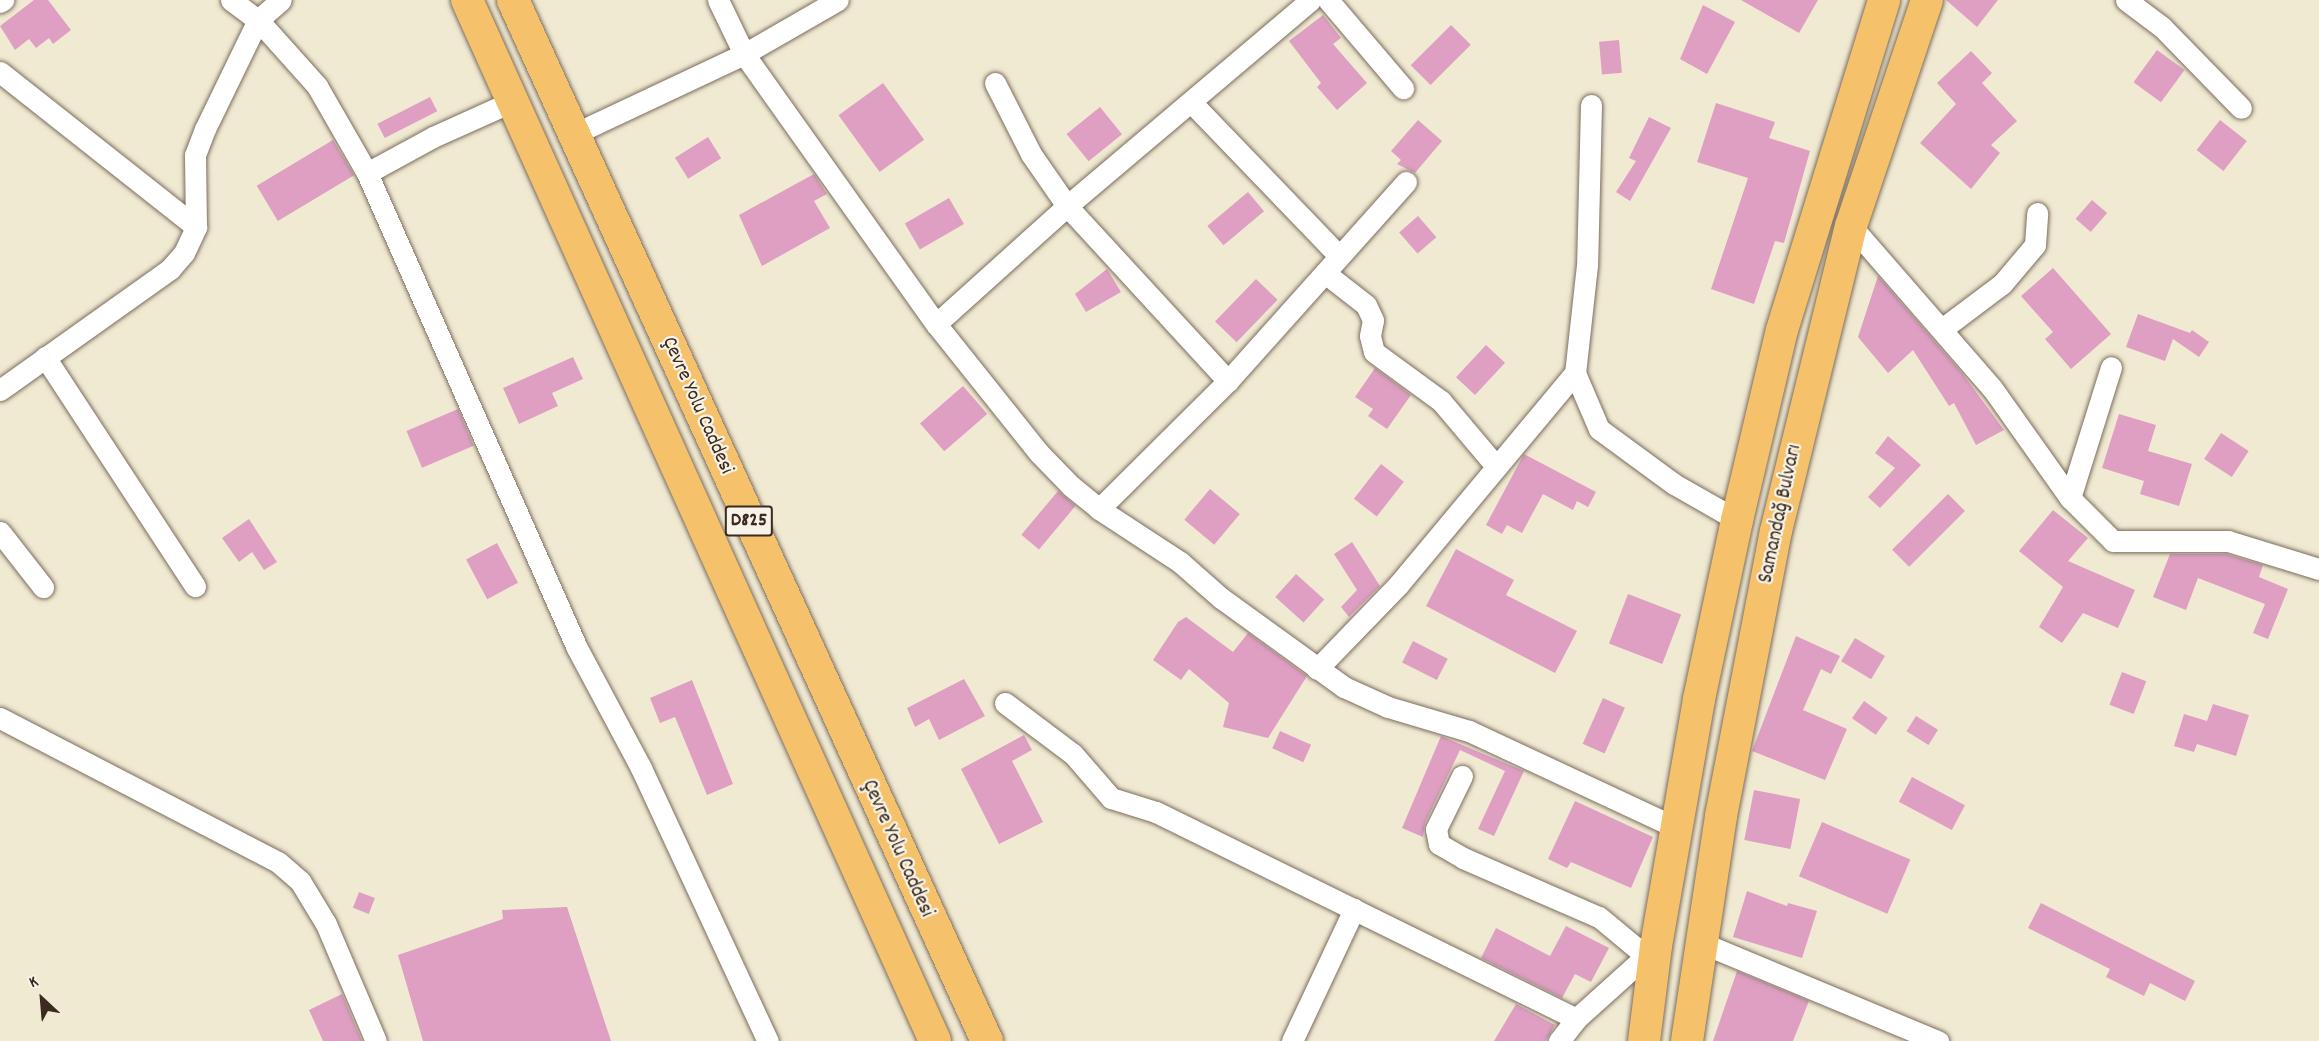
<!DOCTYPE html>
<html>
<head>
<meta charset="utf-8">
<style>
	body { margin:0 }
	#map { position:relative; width:2319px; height:1041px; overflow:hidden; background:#f1ead3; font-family:Dekko,sans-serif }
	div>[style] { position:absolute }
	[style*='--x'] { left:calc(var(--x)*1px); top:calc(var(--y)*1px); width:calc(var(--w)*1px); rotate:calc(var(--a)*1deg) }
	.building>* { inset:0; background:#de9fc3; transform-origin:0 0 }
	.roads { filter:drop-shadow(0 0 2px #7b6d5d) drop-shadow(0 0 2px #7b6d5d) }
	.minor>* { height:21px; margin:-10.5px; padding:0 10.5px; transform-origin:10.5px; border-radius:10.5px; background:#fff }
	.highway>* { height:32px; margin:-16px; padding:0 16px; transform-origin:16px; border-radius:16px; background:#f5c16b }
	span { translate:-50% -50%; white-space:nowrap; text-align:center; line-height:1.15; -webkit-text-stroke:4.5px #f7f3e8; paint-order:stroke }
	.shield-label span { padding:2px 4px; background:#f7f3e8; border:2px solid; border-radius:4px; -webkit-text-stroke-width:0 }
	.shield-label { font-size:20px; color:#3b2a1e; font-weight:700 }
	.street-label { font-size:21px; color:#3b2a1e }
	.north { position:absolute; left:12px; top:969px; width:60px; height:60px; -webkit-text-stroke:4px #f7f3e8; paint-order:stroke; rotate:334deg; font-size:16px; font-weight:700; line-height:24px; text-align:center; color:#3b2a1e }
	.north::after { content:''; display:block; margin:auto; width:21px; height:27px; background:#3b2a1e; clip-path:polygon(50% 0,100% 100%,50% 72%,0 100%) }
</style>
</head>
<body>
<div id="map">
	<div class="building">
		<i style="clip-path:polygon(34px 0,48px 0,71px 30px,53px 44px,49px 38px,36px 48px,29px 39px,15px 50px,0 26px)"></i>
		<i style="clip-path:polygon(1741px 0,1818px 0,1799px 33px)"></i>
		<i style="clip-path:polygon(1946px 0,1998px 0,1977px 27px)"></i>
		<i style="clip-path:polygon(1703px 5px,1735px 22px,1707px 74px,1680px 59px)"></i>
		<i style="clip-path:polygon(1323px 15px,1341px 38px,1333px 44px,1367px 83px,1337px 110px,1317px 87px,1321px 83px,1289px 41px)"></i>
		<i style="left:1451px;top:25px;width:28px;height:57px;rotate:45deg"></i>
		<i style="left:1619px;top:40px;width:33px;height:20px;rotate:85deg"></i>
		<i style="left:2157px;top:50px;width:34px;height:40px;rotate:36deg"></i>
		<i style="clip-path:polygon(1971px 51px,1992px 73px,1982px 83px,2017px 121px,1991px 145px,2000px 153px,1971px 189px,1920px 143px,1956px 104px,1937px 83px)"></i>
		<i style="left:883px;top:83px;width:70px;height:55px;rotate:54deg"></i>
		<i style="left:430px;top:97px;width:16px;height:59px;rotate:63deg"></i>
		<i style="clip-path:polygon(1716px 103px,1775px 122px,1769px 138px,1810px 151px,1784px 243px,1775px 241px,1754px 304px,1711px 289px,1748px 178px,1697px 162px)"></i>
		<i style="left:1100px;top:107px;width:35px;height:43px;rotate:51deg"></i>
		<i style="clip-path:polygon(1649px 117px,1671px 128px,1630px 201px,1616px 192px,1636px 161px,1629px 158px)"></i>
		<i style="clip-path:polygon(1418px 120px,1442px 141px,1415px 173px,1397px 164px,1401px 160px,1391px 151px)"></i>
		<i style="left:2220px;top:120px;width:34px;height:38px;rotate:38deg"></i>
		<i style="left:708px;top:137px;width:25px;height:39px;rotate:58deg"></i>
		<i style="left:333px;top:140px;width:41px;height:89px;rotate:59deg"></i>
		<i style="clip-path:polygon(814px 174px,827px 194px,814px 201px,830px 228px,762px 266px,739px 215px)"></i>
		<i style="left:1248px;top:192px;width:25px;height:53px;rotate:50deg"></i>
		<i style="left:949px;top:198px;width:30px;height:51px;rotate:60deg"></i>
		<i style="left:2092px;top:200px;width:20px;height:25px;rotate:41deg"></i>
		<i style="left:1418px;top:216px;width:28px;height:25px;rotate:49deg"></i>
		<i style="clip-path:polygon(2053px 268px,2111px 334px,2071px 369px,2045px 339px,2053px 332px,2021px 296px)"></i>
		<i style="clip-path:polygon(1107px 269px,1121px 292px,1086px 312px,1075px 294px)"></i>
		<i style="clip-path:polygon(1878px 276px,1962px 373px,2004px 430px,1976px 445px,1954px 403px,1949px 406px,1913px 350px,1888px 373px,1858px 337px)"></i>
		<i style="left:1256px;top:279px;width:30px;height:59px;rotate:44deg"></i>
		<i style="clip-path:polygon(2138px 314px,2190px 333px,2192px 330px,2209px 342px,2199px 357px,2173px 339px,2165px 361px,2126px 347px)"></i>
		<i style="left:1486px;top:345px;width:26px;height:44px;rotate:43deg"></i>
		<i style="clip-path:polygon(573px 357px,583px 379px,552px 393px,558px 406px,519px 424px,503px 388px)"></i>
		<i style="clip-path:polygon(1375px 368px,1411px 395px,1387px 429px,1368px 416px,1373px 409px,1355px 397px)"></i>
		<i style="left:963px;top:386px;width:37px;height:57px;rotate:49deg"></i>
		<i style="left:458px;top:409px;width:40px;height:56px;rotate:67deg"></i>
		<i style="clip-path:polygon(2119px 414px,2156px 425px,2148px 451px,2192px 464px,2179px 506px,2140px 494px,2144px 481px,2102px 468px)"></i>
		<i style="left:2221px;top:433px;width:33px;height:31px;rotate:33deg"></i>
		<i style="clip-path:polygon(1888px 436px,1921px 465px,1880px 508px,1868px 497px,1895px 468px,1875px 453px)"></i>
		<i style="clip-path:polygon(1524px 454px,1596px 492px,1588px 507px,1577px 501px,1573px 510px,1543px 494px,1522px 533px,1507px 525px,1502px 534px,1486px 525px)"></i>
		<i style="left:1381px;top:464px;width:29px;height:44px;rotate:38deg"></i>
		<i style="left:1210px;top:489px;width:39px;height:40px;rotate:40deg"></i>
		<i style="left:1058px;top:491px;width:23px;height:57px;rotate:40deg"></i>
		<i style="left:1948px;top:494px;width:24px;height:79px;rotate:45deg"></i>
		<i style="clip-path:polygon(2053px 510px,2088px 538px,2068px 561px,2135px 590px,2118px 628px,2083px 613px,2062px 643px,2039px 627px,2063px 587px,2019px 551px)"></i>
		<i style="clip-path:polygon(249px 519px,277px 562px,264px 570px,252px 552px,239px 562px,222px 538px)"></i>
		<i style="clip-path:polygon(1352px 542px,1380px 586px,1349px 617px,1341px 607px,1357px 590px,1334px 554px)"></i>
		<i style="left:497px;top:543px;width:45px;height:35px;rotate:62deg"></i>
		<i style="clip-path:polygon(1456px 549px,1514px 580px,1506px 595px,1577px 631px,1555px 673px,1426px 606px)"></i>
		<i style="clip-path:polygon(2170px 554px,2226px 554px,2263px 565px,2259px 577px,2288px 589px,2268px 639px,2253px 633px,2265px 604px,2198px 578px,2186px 610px,2153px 597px)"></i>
		<i style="left:1296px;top:574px;width:38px;height:31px;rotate:42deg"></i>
		<i style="left:1628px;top:594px;width:57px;height:53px;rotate:21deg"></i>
		<i style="clip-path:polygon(1186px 617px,1233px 652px,1248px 633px,1307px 676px,1268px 738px,1223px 727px,1229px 703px,1189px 669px,1181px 680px,1153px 660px,1178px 622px)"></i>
		<i style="clip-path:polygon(1796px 636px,1840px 656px,1831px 674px,1821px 669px,1803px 710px,1847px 729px,1825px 780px,1752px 751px)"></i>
		<i style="left:1855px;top:638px;width:35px;height:27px;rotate:31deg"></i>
		<i style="left:1413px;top:641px;width:39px;height:24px;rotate:27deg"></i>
		<i style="left:2122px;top:672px;width:26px;height:35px;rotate:21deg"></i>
		<i style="clip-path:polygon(964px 679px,985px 716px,939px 740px,929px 719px,915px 727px,907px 708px)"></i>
		<i style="clip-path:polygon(692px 680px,733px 784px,707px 795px,675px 717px,660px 723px,650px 698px)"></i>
		<i style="left:1603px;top:698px;width:24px;height:50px;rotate:24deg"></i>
		<i style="left:1864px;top:701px;width:29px;height:21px;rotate:35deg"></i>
		<i style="clip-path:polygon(2213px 704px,2249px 715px,2236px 756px,2197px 744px,2194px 752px,2174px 746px,2184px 714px,2207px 721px)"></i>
		<i style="left:1916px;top:716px;width:26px;height:18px;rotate:32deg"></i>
		<i style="left:1280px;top:731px;width:34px;height:19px;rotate:24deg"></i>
		<i style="clip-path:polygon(1024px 735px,1032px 750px,1012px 761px,1043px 822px,999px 844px,961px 769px)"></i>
		<i style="clip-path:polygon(1441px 736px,1524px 771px,1494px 836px,1478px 829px,1505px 771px,1460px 750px,1425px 823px,1423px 837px,1402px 828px)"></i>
		<i style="left:1912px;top:777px;width:60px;height:28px;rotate:28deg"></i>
		<i style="left:1754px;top:790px;width:47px;height:51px;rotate:11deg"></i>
		<i style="clip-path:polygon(1575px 801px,1653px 837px,1631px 888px,1571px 862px,1567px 868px,1548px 859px)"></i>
		<i style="left:1822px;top:822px;width:96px;height:59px;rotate:23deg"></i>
		<i style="clip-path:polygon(1747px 891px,1787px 906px,1788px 903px,1817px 911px,1802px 958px,1733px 937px)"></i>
		<i style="left:359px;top:892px;width:17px;height:17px;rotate:21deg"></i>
		<i style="clip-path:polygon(2041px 903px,2195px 981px,2185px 1001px,2150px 983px,2144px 996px,2106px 977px,2110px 969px,2028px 928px)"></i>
		<i style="clip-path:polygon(567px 907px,611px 1041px,423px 1041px,398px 955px,503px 919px,502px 910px)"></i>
		<i style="clip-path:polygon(1566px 926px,1609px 948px,1591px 982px,1575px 974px,1562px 998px,1481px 958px,1496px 928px,1550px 956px)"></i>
		<i style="clip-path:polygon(1737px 971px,1809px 1001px,1793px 1041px,1713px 1041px)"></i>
		<i style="clip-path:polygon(342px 994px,362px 1041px,323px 1041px,309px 1010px)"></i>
		<i style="clip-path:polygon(1516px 1004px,1555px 1025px,1546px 1041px,1494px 1041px)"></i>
	</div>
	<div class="roads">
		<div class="minor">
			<i style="--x:231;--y:0;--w:34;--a:37"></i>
			<i style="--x:258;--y:20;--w:89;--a:48.2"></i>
			<i style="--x:317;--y:86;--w:100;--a:60.1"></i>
			<i style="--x:367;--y:173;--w:75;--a:-28.6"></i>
			<i style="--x:433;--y:137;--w:88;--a:-24.2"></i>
			<i style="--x:718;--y:0;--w:60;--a:64.3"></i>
			<i style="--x:744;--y:54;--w:331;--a:54.6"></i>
			<i style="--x:936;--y:324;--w:165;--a:51.4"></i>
			<i style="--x:1039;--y:453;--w:46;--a:45.9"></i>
			<i style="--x:1071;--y:486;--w:36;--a:39"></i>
			<i style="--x:1099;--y:509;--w:97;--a:33.2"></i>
			<i style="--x:1180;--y:562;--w:55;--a:41.3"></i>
			<i style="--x:1221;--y:598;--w:152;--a:35.9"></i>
			<i style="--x:1344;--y:687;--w:48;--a:24.4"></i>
			<i style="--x:1388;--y:707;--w:84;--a:16.5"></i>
			<i style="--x:1469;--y:731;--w:232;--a:25"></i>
			<i style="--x:1328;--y:0;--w:116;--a:49.6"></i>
			<i style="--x:2126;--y:0;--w:45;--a:36.9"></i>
			<i style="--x:2162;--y:27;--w:113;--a:45.7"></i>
			<i style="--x:0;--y:2;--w:4;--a:-34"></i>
			<i style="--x:0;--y:72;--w:250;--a:38.3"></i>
			<i style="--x:995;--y:83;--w:80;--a:63.1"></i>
			<i style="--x:1031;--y:154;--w:63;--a:55.3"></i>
			<i style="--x:1067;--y:206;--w:238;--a:47.4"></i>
			<i style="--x:1191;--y:102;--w:214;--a:46.1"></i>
			<i style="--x:1591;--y:105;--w:160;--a:91.4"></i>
			<i style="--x:1587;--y:265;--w:109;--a:96.3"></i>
			<i style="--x:1575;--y:373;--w:61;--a:66.8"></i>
			<i style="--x:1599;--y:429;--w:93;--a:36.3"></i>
			<i style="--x:1674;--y:484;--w:73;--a:29.7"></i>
			<i style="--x:574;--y:134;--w:188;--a:-25.2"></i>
			<i style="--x:744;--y:54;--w:108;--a:-29.9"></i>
			<i style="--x:367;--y:173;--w:519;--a:66.15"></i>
			<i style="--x:577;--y:648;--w:136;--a:61.9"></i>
			<i style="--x:641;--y:768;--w:301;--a:65.1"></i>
			<i style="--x:1851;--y:226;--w:215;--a:49"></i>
			<i style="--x:1992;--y:388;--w:135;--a:54.7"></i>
			<i style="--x:2070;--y:498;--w:61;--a:45"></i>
			<i style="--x:2113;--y:541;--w:115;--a:0"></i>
			<i style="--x:2228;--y:541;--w:95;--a:17.1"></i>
			<i style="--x:1325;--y:273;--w:52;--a:38"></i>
			<i style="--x:1366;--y:305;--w:17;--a:65"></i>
			<i style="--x:1373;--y:320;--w:16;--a:101"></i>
			<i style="--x:1370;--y:336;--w:16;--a:76"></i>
			<i style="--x:1374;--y:352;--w:83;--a:36.2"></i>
			<i style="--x:1441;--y:401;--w:84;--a:49.8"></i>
			<i style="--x:936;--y:324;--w:176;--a:-42"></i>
			<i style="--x:1067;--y:206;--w:319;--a:-40.2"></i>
			<i style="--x:1942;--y:329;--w:75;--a:-36.9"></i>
			<i style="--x:2002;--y:284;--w:51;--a:-49.8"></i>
			<i style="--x:2035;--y:245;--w:32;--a:-86"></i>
			<i style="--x:45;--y:357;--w:274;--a:56.8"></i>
			<i style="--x:0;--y:390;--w:209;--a:-35.4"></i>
			<i style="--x:170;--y:269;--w:21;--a:-49"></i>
			<i style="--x:184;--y:253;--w:29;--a:-65"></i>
			<i style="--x:196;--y:227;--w:72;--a:-90.8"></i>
			<i style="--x:195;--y:155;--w:28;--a:-69"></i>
			<i style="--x:205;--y:129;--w:121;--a:-64.1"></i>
			<i style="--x:258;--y:20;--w:30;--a:-41"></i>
			<i style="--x:2070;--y:498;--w:137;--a:-72.6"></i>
			<i style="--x:1099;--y:509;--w:182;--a:-44.8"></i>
			<i style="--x:1228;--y:381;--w:267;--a:-48.2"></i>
			<i style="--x:0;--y:532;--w:70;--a:52"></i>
			<i style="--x:1317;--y:669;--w:118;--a:-46"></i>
			<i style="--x:1399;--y:584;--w:275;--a:-50.2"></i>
			<i style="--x:1005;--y:703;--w:85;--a:36.9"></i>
			<i style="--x:1073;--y:754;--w:58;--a:49.2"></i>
			<i style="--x:1111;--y:798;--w:47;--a:17.3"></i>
			<i style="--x:1156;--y:812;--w:468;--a:26.2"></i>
			<i style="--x:0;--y:718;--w:313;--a:27.4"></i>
			<i style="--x:278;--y:862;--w:29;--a:41"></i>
			<i style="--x:300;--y:881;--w:50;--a:58.8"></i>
			<i style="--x:326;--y:924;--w:127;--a:66.9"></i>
			<i style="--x:1462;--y:776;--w:59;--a:116.1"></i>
			<i style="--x:1436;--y:829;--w:15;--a:79"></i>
			<i style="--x:1439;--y:844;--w:28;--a:30"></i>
			<i style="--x:1463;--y:858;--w:148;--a:23.5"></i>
			<i style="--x:1599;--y:917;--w:61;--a:39.7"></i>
			<i style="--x:1702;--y:943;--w:256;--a:22.6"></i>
			<i style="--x:1292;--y:1041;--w:146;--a:-64.8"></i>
			<i style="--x:1559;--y:1041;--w:28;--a:-52"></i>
			<i style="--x:1576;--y:1019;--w:108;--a:-42"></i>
		</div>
		<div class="highway">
			<i style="--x:467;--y:0;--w:1141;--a:65.79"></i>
			<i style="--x:513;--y:0;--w:1144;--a:65.52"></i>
			<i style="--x:1644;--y:1041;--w:96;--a:-82.8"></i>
			<i style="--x:1656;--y:946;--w:251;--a:-80.1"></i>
			<i style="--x:1699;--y:699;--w:183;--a:-78"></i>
			<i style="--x:1737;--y:520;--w:195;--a:-76.7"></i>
			<i style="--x:1782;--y:330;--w:345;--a:-72.8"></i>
			<i style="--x:1687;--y:1041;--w:228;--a:-81.4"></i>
			<i style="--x:1721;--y:816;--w:290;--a:-79.1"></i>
			<i style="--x:1776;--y:531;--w:314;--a:-76.2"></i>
			<i style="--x:1851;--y:226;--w:238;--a:-71.4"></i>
		</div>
	</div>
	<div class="shield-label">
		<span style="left:749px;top:521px">D825</span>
	</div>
	<div class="street-label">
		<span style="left:697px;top:406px;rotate:66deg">Çevre Yolu Caddesi</span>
		<span style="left:1781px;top:514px;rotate:-78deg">Samandağ Bulvarı</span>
		<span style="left:897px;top:849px;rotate:66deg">Çevre Yolu Caddesi</span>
	</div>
	<div class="north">K</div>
</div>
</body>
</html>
